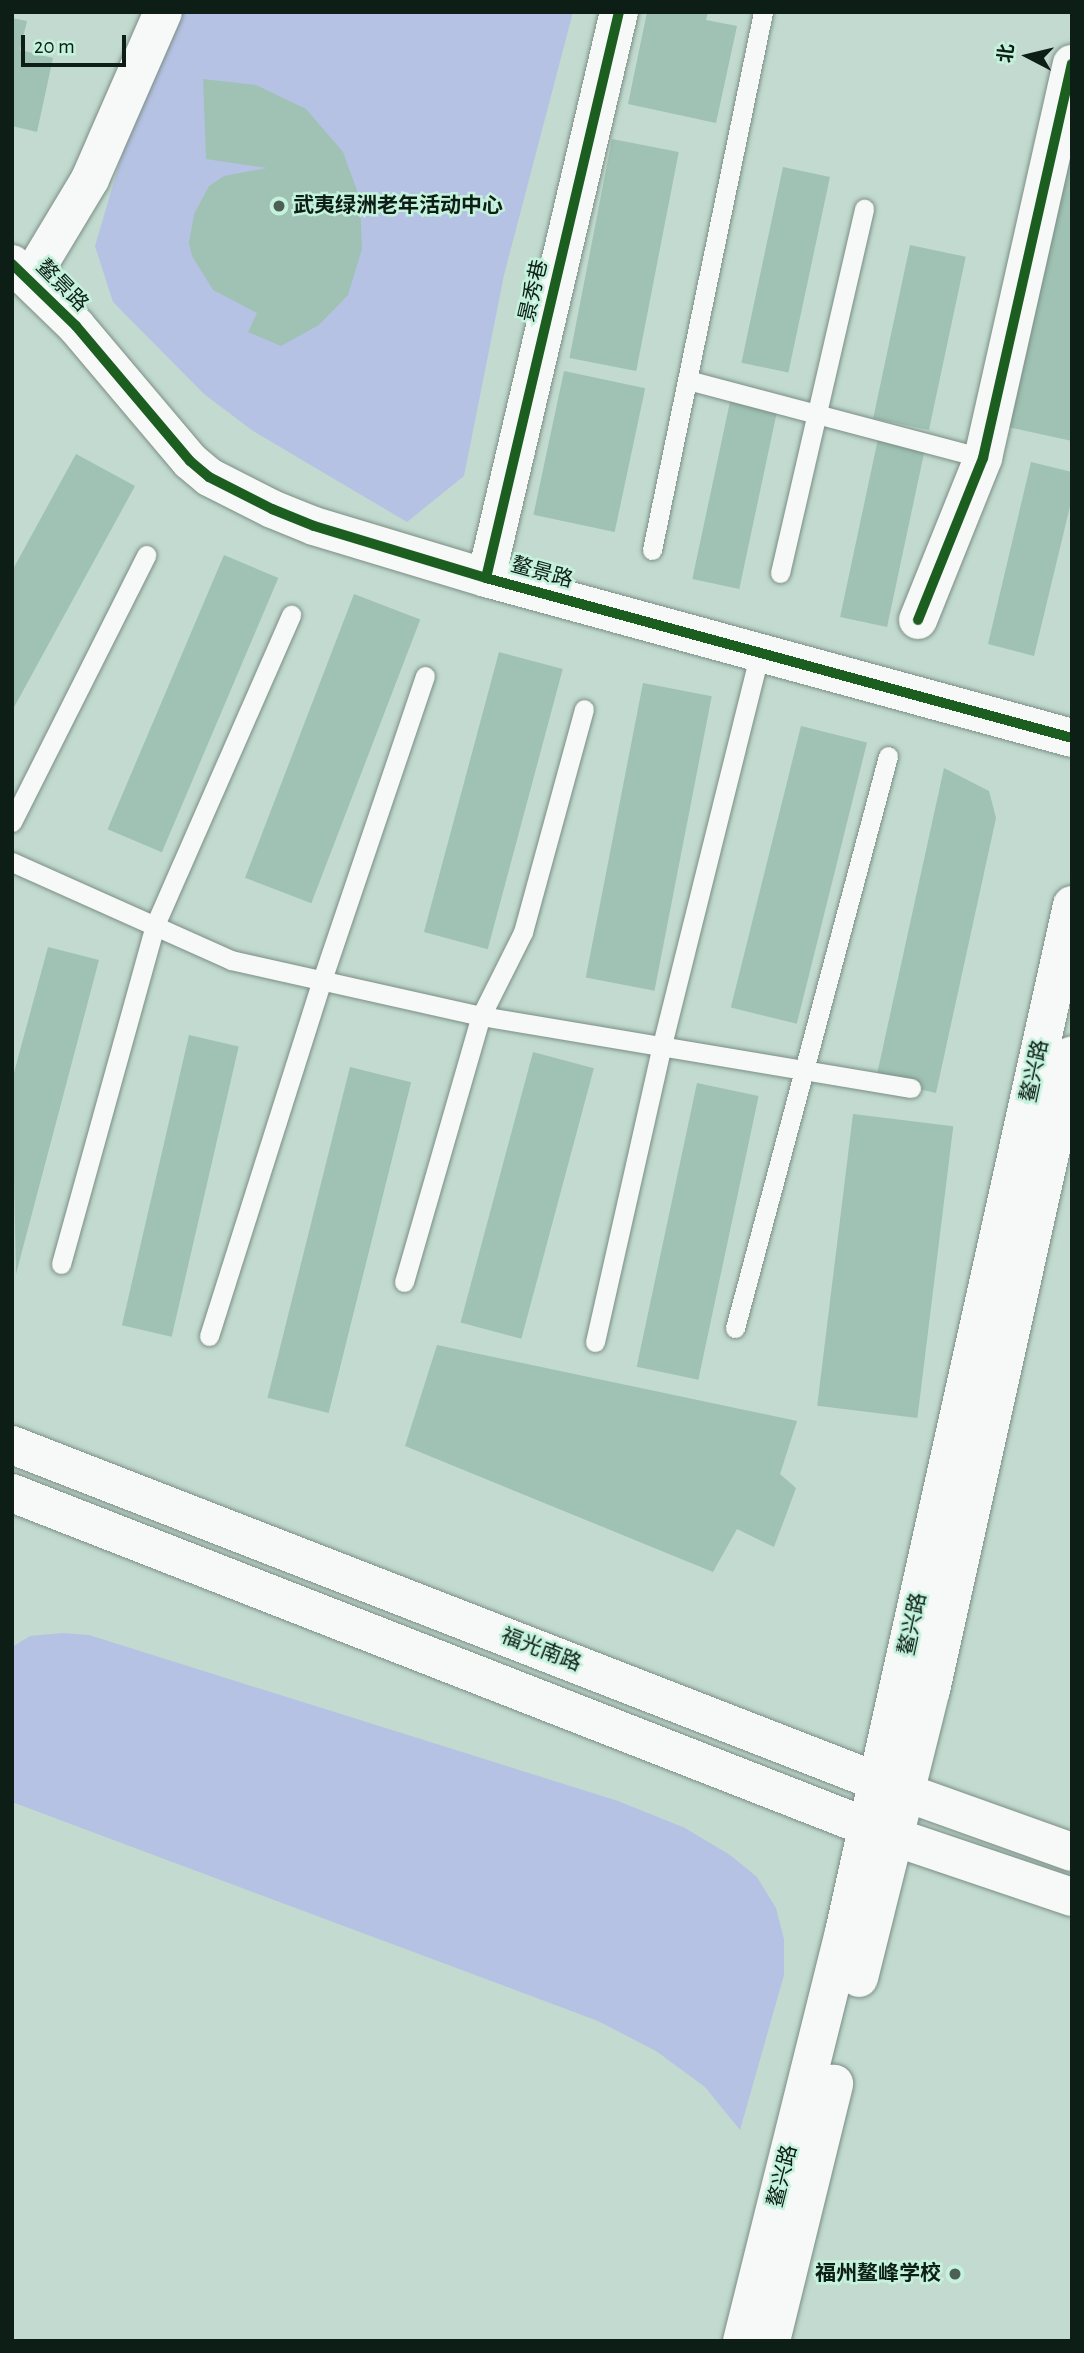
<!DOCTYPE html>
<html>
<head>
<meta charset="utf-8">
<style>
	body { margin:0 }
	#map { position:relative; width:1084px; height:2353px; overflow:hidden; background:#c2dacf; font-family:"Alegreya Sans","Noto Sans SC",sans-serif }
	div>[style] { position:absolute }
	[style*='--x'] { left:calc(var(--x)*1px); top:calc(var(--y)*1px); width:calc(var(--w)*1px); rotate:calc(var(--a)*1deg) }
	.green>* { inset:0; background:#b6c2e4 }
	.building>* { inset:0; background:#9fc2b4; transform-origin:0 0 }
	.roads { filter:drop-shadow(0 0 2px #7b8e85) drop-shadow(0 0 2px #7b8e85) }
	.service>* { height:19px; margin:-9.5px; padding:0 9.5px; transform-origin:9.5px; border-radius:9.5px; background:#f6f9f8 }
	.minor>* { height:38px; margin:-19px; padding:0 19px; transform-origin:19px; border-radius:19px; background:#f6f9f8 }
	.tertiary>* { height:38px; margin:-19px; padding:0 19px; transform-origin:19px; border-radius:19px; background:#f6f9f8 }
	.secondary>* { height:38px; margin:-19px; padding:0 19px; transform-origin:19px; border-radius:19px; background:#f6f9f8 }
	.primary>* { height:38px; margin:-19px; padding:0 19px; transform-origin:19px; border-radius:19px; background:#f6f9f8 }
	.cycleway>* { height:10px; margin:-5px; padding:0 5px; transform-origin:5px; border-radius:5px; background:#1b5e20 }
	.dots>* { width:19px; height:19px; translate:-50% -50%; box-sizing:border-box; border:4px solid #c5f2dc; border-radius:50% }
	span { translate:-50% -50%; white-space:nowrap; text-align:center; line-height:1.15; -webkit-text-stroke:5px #c5f2dc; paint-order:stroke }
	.poi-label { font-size:21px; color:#0d1e16; font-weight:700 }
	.left { translate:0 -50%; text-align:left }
	.right { translate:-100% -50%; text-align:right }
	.street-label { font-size:21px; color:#0d1e16 }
	.frame { position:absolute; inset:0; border:14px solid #0d1e16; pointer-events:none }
	.north { position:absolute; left:993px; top:21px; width:70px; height:70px; -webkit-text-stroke:5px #c5f2dc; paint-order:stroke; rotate:277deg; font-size:19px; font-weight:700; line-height:28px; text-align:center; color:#0d1e16 }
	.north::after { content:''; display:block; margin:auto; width:24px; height:32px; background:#0d1e16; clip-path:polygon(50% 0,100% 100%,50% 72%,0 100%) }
	.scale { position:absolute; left:21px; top:35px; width:105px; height:32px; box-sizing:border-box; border:4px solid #0d1e16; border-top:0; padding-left:9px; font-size:21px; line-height:24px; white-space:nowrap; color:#0d1e16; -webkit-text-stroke:5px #c5f2dc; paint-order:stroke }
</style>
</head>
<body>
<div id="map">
	<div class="green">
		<i style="clip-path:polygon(179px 12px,573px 12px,504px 275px,464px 476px,407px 522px,253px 431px,204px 394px,113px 302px,95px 246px,131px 124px)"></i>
		<i style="clip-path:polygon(62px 1633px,89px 1635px,618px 1801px,685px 1828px,730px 1855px,757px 1877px,776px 1908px,784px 1939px,784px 1975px,740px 2130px,705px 2087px,656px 2051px,598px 2021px,12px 1802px,12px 1647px,30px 1636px)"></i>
	</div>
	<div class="building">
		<i style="clip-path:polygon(647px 12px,708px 12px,706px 20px,737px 26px,716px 123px,628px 104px)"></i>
		<i style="clip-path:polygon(12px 18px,27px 21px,20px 50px,53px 58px,37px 132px,12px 126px)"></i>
		<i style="clip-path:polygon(203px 79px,256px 85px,306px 109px,343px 152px,360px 199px,362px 249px,348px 295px,319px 325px,281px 346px,248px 332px,257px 313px,213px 290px,192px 256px,189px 243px,194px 214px,209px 186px,224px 176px,267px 168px,206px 159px)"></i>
		<i style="clip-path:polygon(1072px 112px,1072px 441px,1003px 426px)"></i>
		<i style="left:612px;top:139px;width:68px;height:223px;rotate:11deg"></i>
		<i style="left:783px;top:167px;width:48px;height:200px;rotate:12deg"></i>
		<i style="left:910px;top:245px;width:57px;height:177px;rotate:12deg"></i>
		<i style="left:564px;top:371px;width:83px;height:147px;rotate:12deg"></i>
		<i style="left:731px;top:397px;width:48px;height:186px;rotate:12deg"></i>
		<i style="left:879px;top:434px;width:48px;height:187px;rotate:12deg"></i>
		<i style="clip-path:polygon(76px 454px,135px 486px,12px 711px,12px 571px)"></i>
		<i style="clip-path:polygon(1031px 462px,1072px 472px,1072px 498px,1034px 656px,988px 644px)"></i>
		<i style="left:224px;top:555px;width:59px;height:298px;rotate:23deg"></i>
		<i style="left:354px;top:594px;width:71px;height:304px;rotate:21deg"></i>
		<i style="left:499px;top:652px;width:66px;height:290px;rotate:15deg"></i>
		<i style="left:643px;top:683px;width:70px;height:300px;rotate:11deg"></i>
		<i style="left:801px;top:726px;width:68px;height:290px;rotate:14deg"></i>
		<i style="clip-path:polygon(944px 768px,989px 791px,996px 818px,936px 1093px,876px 1079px)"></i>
		<i style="clip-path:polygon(48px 947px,99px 960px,16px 1274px,12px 1080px)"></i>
		<i style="left:189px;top:1035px;width:51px;height:298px;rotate:13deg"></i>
		<i style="left:533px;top:1052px;width:63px;height:280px;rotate:15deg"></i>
		<i style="left:350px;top:1067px;width:63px;height:341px;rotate:14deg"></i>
		<i style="left:697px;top:1083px;width:63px;height:290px;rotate:12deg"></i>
		<i style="left:853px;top:1114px;width:101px;height:294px;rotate:7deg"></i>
		<i style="clip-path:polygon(437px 1345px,797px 1421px,780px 1474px,796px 1488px,774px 1547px,737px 1529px,713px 1572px,405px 1446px)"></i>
	</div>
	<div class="roads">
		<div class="service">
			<i style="--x:688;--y:380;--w:305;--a:14.8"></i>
			<i style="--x:652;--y:550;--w:549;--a:-78.34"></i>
			<i style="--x:780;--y:573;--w:374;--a:-77"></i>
			<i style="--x:12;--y:822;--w:299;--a:-63.3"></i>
			<i style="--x:12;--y:862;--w:240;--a:24.1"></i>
			<i style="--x:231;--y:960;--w:256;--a:12.6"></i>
			<i style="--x:481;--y:1016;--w:436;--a:9.5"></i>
			<i style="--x:61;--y:1264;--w:352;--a:-74.5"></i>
			<i style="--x:155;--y:925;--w:339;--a:-66.3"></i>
			<i style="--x:404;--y:1282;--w:277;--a:-73.9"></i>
			<i style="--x:481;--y:1016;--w:94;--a:-63.4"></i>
			<i style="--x:523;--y:932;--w:231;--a:-74.7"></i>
			<i style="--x:735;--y:1328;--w:592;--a:-75.02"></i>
			<i style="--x:209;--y:1336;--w:374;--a:-72.4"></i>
			<i style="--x:322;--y:980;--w:321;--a:-71.3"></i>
			<i style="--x:595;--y:1342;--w:300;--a:-77.3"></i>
			<i style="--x:661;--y:1049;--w:408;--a:-76"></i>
		</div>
		<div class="minor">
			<i style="--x:918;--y:620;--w:175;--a:-68.1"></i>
			<i style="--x:983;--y:458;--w:404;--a:-77.3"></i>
		</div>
		<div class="tertiary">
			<i style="--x:12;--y:264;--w:89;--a:44.1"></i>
			<i style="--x:76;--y:326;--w:177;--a:49.8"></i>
			<i style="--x:190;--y:461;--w:25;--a:40"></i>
			<i style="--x:209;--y:477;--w:71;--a:26.9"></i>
			<i style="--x:272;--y:509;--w:45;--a:22"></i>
			<i style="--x:314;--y:526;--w:180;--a:16.8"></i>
			<i style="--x:486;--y:578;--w:607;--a:15.27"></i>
			<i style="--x:30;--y:279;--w:117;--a:-59"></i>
			<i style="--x:90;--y:179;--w:182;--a:-66.4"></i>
			<i style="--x:486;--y:578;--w:581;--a:-76.78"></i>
		</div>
		<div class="secondary">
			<i style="--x:859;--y:1978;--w:297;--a:-76"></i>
			<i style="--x:931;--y:1690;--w:650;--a:-77.48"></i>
			<i style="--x:742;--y:2341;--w:422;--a:-76"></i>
			<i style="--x:844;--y:1932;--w:1052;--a:-77.48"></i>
			<i style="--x:771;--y:2341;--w:265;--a:-76.2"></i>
		</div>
		<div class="primary">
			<i style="--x:12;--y:1445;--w:960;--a:21.25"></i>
			<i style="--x:907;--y:1793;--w:175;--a:19.7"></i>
			<i style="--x:12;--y:1493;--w:932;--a:21.33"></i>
			<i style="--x:880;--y:1832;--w:203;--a:18.7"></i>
		</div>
	</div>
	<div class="cycleway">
		<i style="--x:12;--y:264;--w:89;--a:44.1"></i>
		<i style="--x:76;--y:326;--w:177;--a:49.8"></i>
		<i style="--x:190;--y:461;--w:25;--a:40"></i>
		<i style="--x:209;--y:477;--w:71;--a:26.9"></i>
		<i style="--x:272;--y:509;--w:45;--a:22"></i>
		<i style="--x:314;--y:526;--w:180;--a:16.8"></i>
		<i style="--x:486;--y:578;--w:607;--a:15.27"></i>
		<i style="--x:486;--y:578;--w:581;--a:-76.78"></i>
		<i style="--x:918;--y:620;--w:175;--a:-68.1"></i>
		<i style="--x:983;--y:458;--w:404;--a:-77.3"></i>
	</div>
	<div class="dots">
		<i style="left:279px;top:206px;background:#4c6057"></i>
		<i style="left:955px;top:2274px;background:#4c6057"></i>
	</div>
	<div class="poi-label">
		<span class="left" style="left:293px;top:206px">武夷绿洲老年活动中心</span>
		<span class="right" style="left:941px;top:2274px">福州鳌峰学校</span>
	</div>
	<div class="street-label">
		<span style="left:62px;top:286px;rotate:45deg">鳌景路</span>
		<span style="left:534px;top:291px;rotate:-77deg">景秀巷</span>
		<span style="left:542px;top:573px;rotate:15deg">鳌景路</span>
		<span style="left:1035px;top:1071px;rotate:-78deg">鳌兴路</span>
		<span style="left:913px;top:1624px;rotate:-78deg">鳌兴路</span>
		<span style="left:541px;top:1650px;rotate:21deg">福光南路</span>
		<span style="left:783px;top:2176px;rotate:-76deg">鳌兴路</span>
	</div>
	<div class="frame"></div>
	<div class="north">北</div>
	<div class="scale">20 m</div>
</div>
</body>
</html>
